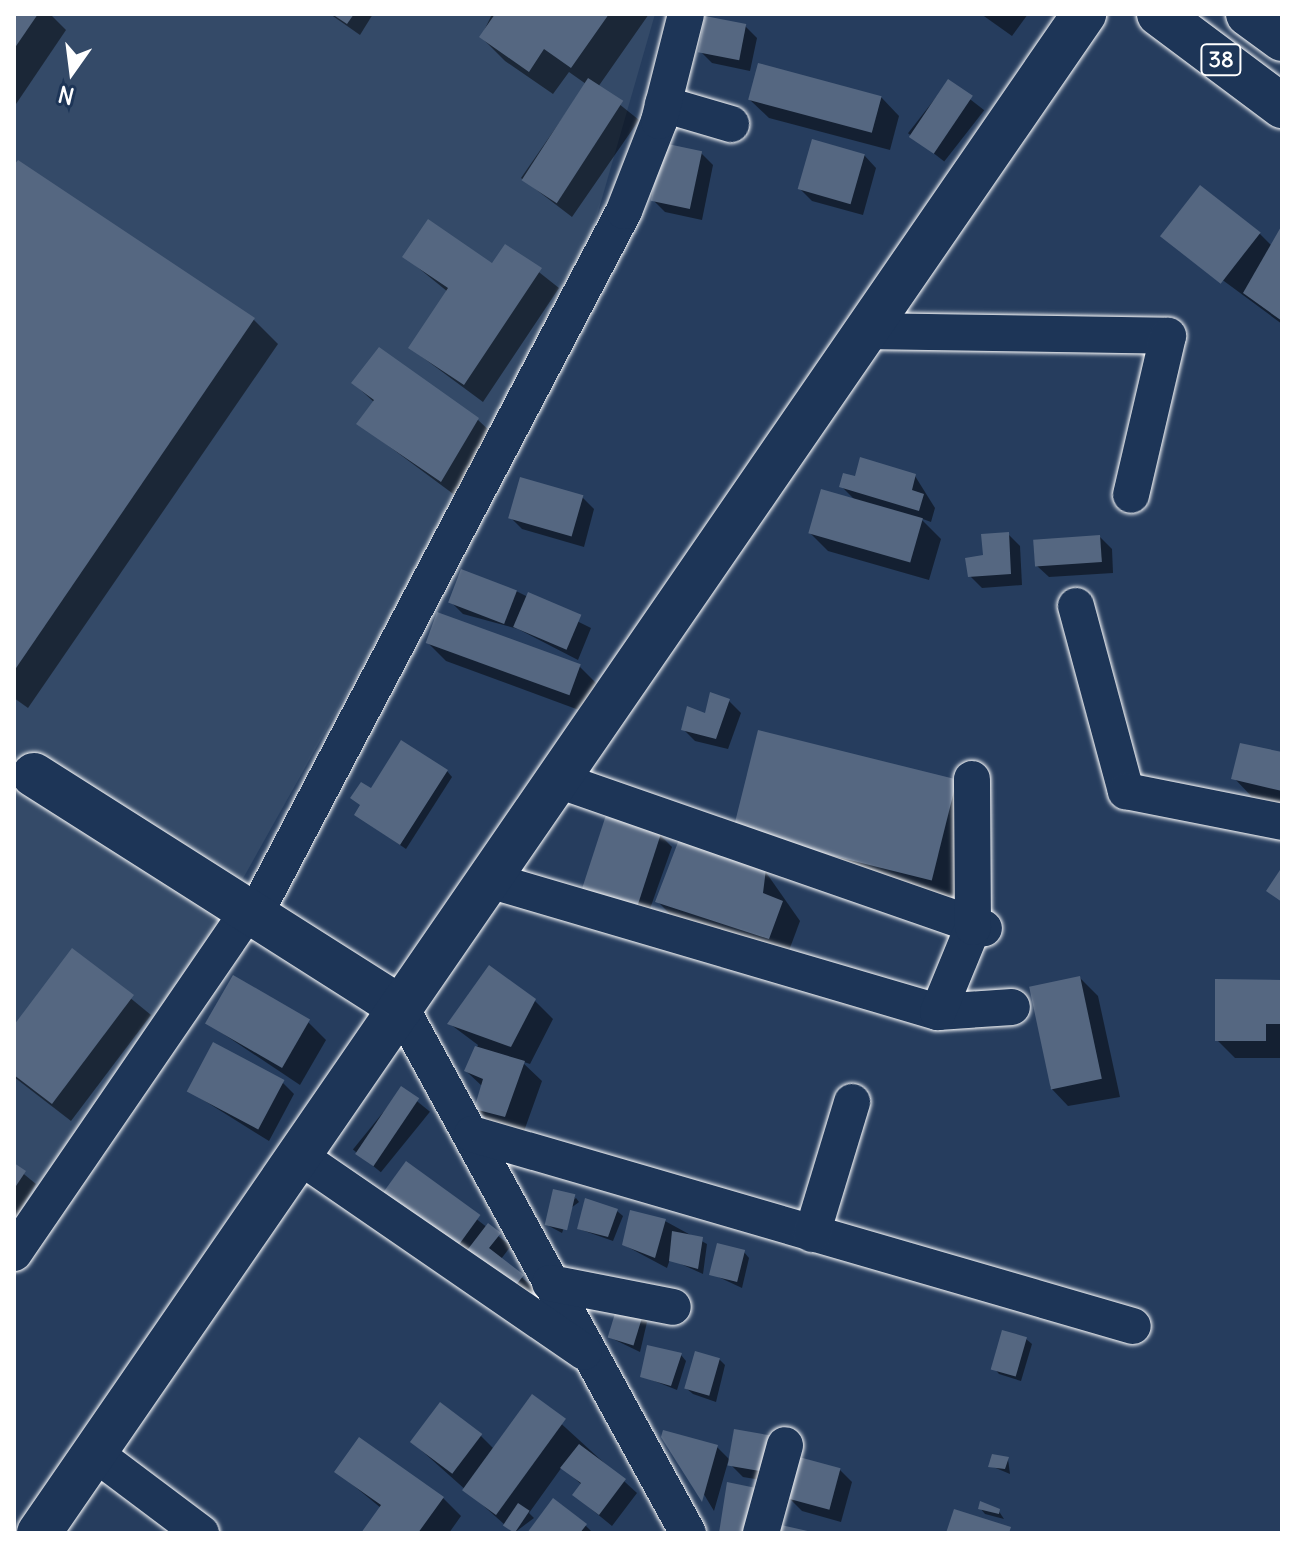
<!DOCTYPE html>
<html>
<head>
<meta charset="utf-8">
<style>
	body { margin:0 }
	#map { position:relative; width:1296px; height:1547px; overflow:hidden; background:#263d5e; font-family:Delius,sans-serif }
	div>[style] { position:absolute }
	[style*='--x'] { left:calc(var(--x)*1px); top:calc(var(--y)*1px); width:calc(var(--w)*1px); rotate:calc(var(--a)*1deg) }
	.built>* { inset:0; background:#344a68 }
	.shadow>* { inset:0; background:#0007; transform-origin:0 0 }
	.building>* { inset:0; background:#556781; transform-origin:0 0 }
	.roads { filter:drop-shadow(0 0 2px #fff) drop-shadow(0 0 2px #fff) }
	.minor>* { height:36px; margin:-18px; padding:0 18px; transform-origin:18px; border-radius:18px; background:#1d3557 }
	.tertiary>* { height:44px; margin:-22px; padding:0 22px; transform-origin:22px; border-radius:22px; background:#1d3557 }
	.primary>* { height:44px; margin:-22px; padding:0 22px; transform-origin:22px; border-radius:22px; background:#1d3557 }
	span { translate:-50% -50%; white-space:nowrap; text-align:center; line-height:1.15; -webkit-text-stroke:6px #1d3557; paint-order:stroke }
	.shield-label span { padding:2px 6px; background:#1d3557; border:2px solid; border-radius:6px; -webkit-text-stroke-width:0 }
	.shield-label { font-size:22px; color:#fff; font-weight:700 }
	.frame { position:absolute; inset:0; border:16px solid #fff; pointer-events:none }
	.north { position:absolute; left:32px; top:32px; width:80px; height:80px; -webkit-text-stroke:6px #1d3557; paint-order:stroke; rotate:194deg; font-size:22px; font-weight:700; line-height:32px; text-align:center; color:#fff }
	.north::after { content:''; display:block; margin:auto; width:28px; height:36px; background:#fff; clip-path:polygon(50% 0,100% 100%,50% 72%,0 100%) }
</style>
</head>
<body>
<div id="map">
	<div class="built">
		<i style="clip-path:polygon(14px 14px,655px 14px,594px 226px,470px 473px,199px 957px,14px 1220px)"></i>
	</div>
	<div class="shadow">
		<i style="clip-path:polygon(14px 14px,50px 14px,66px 30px,14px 107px)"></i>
		<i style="clip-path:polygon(330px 14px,373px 14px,360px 35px)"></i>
		<i style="clip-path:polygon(492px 14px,649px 14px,598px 87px,639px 120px,572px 217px,521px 178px,586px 84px,569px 72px,553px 94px,505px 61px,481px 37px)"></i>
		<i style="clip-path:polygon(981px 14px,1028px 14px,1012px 36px)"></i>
		<i style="clip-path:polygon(745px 26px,757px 38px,750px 71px,712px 63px,700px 51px)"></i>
		<i style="left:948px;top:82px;width:46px;height:65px;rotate:38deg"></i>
		<i style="clip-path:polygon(881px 97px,899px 116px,890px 150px,769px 118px,750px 100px)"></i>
		<i style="clip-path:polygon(701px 153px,713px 165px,702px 220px,665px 212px,653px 200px)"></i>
		<i style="clip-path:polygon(864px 155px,876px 168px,863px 215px,812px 201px,800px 189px)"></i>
		<i style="clip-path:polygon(18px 163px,254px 320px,278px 344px,28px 708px,14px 698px)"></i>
		<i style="clip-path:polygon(1282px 229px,1282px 324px,1163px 236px,1260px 234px,1272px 246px)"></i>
		<i style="clip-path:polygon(506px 246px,559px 288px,483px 402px,410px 348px,448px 292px,405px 257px,492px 266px)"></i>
		<i style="clip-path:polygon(353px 383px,477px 419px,496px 437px,460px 499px,359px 424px,375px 403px)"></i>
		<i style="clip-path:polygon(915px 476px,935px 508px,931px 522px,920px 518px,941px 539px,929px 580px,828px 551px,810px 533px,857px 502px,841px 486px)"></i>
		<i style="clip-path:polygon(582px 497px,594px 509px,584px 547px,522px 529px,510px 517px)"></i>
		<i style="clip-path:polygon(1008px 534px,1020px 546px,1022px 585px,982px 588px,970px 576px)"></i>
		<i style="clip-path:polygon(1100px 537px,1112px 549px,1113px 573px,1049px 577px,1036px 565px)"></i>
		<i style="clip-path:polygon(516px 591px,591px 628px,578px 660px,518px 629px,463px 614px,451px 602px)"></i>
		<i style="clip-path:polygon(427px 642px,579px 666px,598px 685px,587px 713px,446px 661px)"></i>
		<i style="clip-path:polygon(729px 701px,741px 713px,728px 749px,695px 741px,683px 729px)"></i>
		<i style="clip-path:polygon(1282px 754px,1282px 804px,1252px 797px,1234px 778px)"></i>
		<i style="clip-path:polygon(447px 771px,452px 777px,406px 849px,356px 815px,371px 791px)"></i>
		<i style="clip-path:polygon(956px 783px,955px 905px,759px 855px)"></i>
		<i style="clip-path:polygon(660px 835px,672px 847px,646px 920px,590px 906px)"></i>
		<i style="clip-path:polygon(765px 871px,800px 921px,787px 956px,676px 920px,658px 902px)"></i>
		<i style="clip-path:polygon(73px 951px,151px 1015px,71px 1121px,14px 1077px,14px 1028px)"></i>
		<i style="clip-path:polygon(1080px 978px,1098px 996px,1120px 1097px,1068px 1106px,1050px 1087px)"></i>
		<i style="clip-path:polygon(1282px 982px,1282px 1058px,1235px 1058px,1217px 1040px)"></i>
		<i style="clip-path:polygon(535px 1001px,553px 1019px,530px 1064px,521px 1061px,542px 1081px,523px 1134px,495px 1127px,476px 1109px,483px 1087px,466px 1071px,478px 1045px,450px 1024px)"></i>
		<i style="clip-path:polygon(308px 1022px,326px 1040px,300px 1085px,207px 1023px)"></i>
		<i style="clip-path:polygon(282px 1082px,294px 1094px,269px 1141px,189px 1091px)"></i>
		<i style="left:402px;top:1089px;width:36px;height:78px;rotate:39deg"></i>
		<i style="clip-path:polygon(406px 1164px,511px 1246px,501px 1259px,535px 1289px,525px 1301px,396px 1206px)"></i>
		<i style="clip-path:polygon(14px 1166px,36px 1184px,14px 1220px)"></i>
		<i style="clip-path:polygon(555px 1192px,575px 1197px,562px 1233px,547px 1225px)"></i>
		<i style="left:576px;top:1198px;width:5px;height:37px;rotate:53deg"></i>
		<i style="clip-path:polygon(617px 1211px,623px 1216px,613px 1241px,579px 1229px)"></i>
		<i style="clip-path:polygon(665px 1221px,707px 1244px,703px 1274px,670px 1259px,667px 1268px,624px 1245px)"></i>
		<i style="clip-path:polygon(744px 1252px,749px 1258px,742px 1288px,712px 1274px)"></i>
		<i style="clip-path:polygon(642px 1317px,647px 1322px,640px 1352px,611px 1338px)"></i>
		<i style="clip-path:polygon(1026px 1339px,1032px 1344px,1021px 1381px,999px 1374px,994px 1368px)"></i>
		<i style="clip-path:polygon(681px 1355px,686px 1361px,677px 1390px,642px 1376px)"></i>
		<i style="clip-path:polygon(719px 1359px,725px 1365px,716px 1402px,693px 1394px,687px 1389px)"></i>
		<i style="clip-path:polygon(532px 1397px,637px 1493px,612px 1526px,574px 1495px,582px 1485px,562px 1467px,529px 1513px,534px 1518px,514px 1533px,412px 1442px,481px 1436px,494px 1449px)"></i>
		<i style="clip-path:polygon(736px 1432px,779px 1483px,743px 1477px,728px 1462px,714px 1511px,667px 1433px,717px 1447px,731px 1461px)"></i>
		<i style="clip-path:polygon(1008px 1459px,1010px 1474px,991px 1466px)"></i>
		<i style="clip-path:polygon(840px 1470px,852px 1482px,841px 1522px,802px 1511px,790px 1499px)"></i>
		<i style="clip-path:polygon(337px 1472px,443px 1498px,461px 1516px,449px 1533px,363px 1533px,381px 1508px)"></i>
		<i style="clip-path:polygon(980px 1508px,998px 1510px,1004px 1519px,985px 1514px)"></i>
		<i style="clip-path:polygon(586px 1526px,593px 1533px,529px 1533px)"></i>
	</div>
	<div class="building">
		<i style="clip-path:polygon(14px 14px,38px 14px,14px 49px)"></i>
		<i style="clip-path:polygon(332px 14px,354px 14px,347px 24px)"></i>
		<i style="clip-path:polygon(495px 14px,609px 14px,571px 68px,544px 49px,529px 72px,479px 37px)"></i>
		<i style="left:705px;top:16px;width:42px;height:37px;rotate:11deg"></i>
		<i style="left:758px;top:63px;width:128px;height:38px;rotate:15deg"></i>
		<i style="left:588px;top:78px;width:42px;height:122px;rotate:33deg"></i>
		<i style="left:948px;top:79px;width:30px;height:70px;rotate:34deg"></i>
		<i style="left:812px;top:139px;width:55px;height:52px;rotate:16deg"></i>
		<i style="left:663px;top:143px;width:40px;height:59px;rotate:12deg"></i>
		<i style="clip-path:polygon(18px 160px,255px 318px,14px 671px,14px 165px)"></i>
		<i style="left:1200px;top:185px;width:77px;height:65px;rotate:38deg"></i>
		<i style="clip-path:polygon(428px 219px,492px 263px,505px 244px,542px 268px,464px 385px,408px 348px,448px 288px,402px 257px)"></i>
		<i style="clip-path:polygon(1282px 225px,1282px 321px,1243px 293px)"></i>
		<i style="clip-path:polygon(379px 347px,479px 418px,441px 482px,356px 424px,374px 400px,351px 383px)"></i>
		<i style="clip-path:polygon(860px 457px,916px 474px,912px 490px,924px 494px,919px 511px,839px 487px,843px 473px,855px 476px)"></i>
		<i style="left:520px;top:477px;width:66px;height:43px;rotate:16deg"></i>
		<i style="left:821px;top:489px;width:106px;height:46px;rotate:16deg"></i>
		<i style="clip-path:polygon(1009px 532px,1011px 574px,968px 577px,965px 558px,983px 555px,981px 534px)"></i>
		<i style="left:1100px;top:535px;width:27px;height:67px;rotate:86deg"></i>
		<i style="left:461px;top:569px;width:60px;height:36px;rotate:21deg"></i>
		<i style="left:528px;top:592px;width:58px;height:38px;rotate:23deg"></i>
		<i style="left:437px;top:612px;width:153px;height:33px;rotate:20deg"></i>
		<i style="clip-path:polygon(710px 692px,730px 699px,716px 739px,681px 730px,687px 706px,705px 713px)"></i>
		<i style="left:758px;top:730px;width:205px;height:104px;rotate:14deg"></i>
		<i style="clip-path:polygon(401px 740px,448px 770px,400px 845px,354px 815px,360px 805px,350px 798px,361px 782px,371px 788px)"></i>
		<i style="clip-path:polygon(1240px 743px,1282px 752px,1282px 791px,1231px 779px)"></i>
		<i style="left:606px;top:815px;width:58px;height:85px;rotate:18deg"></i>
		<i style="clip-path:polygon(680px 837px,766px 869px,763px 893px,783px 901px,769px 939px,655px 902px)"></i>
		<i style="clip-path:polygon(1280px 870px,1282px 871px,1282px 902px,1266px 891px)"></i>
		<i style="clip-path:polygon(72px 948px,134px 995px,52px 1104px,14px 1075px,14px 1025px)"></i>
		<i style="clip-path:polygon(489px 965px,536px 999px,511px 1047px,447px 1024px)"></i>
		<i style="left:233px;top:975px;width:89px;height:56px;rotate:30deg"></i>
		<i style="left:1080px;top:976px;width:105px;height:52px;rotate:78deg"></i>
		<i style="clip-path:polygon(1215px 979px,1282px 980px,1282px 1024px,1266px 1024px,1266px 1041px,1215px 1041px)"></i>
		<i style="left:213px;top:1042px;width:81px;height:56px;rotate:28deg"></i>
		<i style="clip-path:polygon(475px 1046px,525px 1061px,505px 1117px,474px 1109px,483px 1079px,464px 1071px)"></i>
		<i style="left:401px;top:1086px;width:22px;height:82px;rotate:34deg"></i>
		<i style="left:406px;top:1161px;width:92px;height:41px;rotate:36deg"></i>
		<i style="clip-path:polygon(14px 1163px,26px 1171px,14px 1189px)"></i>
		<i style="left:553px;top:1189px;width:23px;height:37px;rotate:13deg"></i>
		<i style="clip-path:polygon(585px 1198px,618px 1209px,608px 1237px,577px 1229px)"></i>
		<i style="clip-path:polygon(630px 1210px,666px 1219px,655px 1258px,622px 1245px)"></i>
		<i style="clip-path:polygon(488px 1223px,501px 1233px,489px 1248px,524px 1275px,512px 1290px,465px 1253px)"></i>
		<i style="clip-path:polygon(672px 1231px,703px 1237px,698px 1269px,669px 1261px)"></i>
		<i style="left:717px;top:1243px;width:29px;height:33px;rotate:14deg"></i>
		<i style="left:617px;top:1307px;width:27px;height:32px;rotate:17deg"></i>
		<i style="left:1002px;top:1330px;width:26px;height:41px;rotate:16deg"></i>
		<i style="clip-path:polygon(647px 1345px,682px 1353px,671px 1386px,640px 1377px)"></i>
		<i style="left:695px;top:1351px;width:26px;height:39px;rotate:16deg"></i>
		<i style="left:532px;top:1394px;width:42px;height:119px;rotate:36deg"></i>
		<i style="left:440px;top:1402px;width:53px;height:50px;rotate:37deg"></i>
		<i style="left:734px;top:1429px;width:40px;height:37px;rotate:10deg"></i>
		<i style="clip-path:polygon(663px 1430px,718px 1445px,702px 1502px,661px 1437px)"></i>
		<i style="clip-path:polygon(359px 1437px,444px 1497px,418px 1533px,361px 1533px,381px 1505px,334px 1472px)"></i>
		<i style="clip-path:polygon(579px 1444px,626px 1479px,599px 1515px,572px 1495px,581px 1483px,560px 1468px)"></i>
		<i style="clip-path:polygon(992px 1454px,1009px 1457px,1005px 1469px,988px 1467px)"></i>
		<i style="left:799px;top:1457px;width:43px;height:43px;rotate:15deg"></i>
		<i style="clip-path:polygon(727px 1482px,756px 1488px,745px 1533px,719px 1533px)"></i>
		<i style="clip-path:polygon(553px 1498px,587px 1524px,580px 1533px,527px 1533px)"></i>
		<i style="clip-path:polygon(980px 1501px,1000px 1509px,999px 1514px,978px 1509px)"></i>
		<i style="left:518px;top:1503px;width:14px;height:27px;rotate:34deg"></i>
		<i style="clip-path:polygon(954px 1509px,1011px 1527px,1009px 1533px,946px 1533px)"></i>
		<i style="clip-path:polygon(781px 1525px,812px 1532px,812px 1533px,780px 1533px)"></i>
	</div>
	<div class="roads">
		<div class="minor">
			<i style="--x:663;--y:104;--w:71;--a:16.4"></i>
			<i style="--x:866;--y:331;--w:302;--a:0.9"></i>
			<i style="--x:1168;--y:336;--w:163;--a:103.1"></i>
			<i style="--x:1076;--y:606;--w:192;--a:74.9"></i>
			<i style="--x:1126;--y:791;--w:159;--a:11.2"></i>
			<i style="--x:558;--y:780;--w:451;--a:19.2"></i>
			<i style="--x:489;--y:880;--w:468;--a:16.4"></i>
			<i style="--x:938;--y:1012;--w:74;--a:-3.9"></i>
			<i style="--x:254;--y:916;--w:796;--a:-62.31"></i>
			<i style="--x:624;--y:211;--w:97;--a:-68.7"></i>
			<i style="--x:659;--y:121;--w:110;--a:-75.8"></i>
			<i style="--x:401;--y:1008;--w:598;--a:61.34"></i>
			<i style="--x:938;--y:1012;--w:92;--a:-67.6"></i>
			<i style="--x:973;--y:927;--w:148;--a:-90.4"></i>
			<i style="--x:472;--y:1134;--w:688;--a:16.2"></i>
			<i style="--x:302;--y:1158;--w:342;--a:34.5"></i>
			<i style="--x:812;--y:1234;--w:138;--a:-73.1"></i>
			<i style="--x:14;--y:1253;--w:414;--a:-55.6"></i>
			<i style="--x:550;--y:1283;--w:125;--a:11"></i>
			<i style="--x:93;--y:1452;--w:135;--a:36.9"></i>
			<i style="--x:761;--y:1533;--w:91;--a:-74.7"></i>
		</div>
		<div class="tertiary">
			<i style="--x:34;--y:775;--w:435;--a:32.4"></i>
			<i style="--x:39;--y:1533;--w:1844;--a:-55.47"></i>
		</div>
		<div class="primary">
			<i style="--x:1159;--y:14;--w:154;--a:36.8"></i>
			<i style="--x:1248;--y:14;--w:42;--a:36.3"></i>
		</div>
	</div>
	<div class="shield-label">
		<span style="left:1221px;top:60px">38</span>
	</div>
	<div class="frame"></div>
	<div class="north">N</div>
</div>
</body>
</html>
